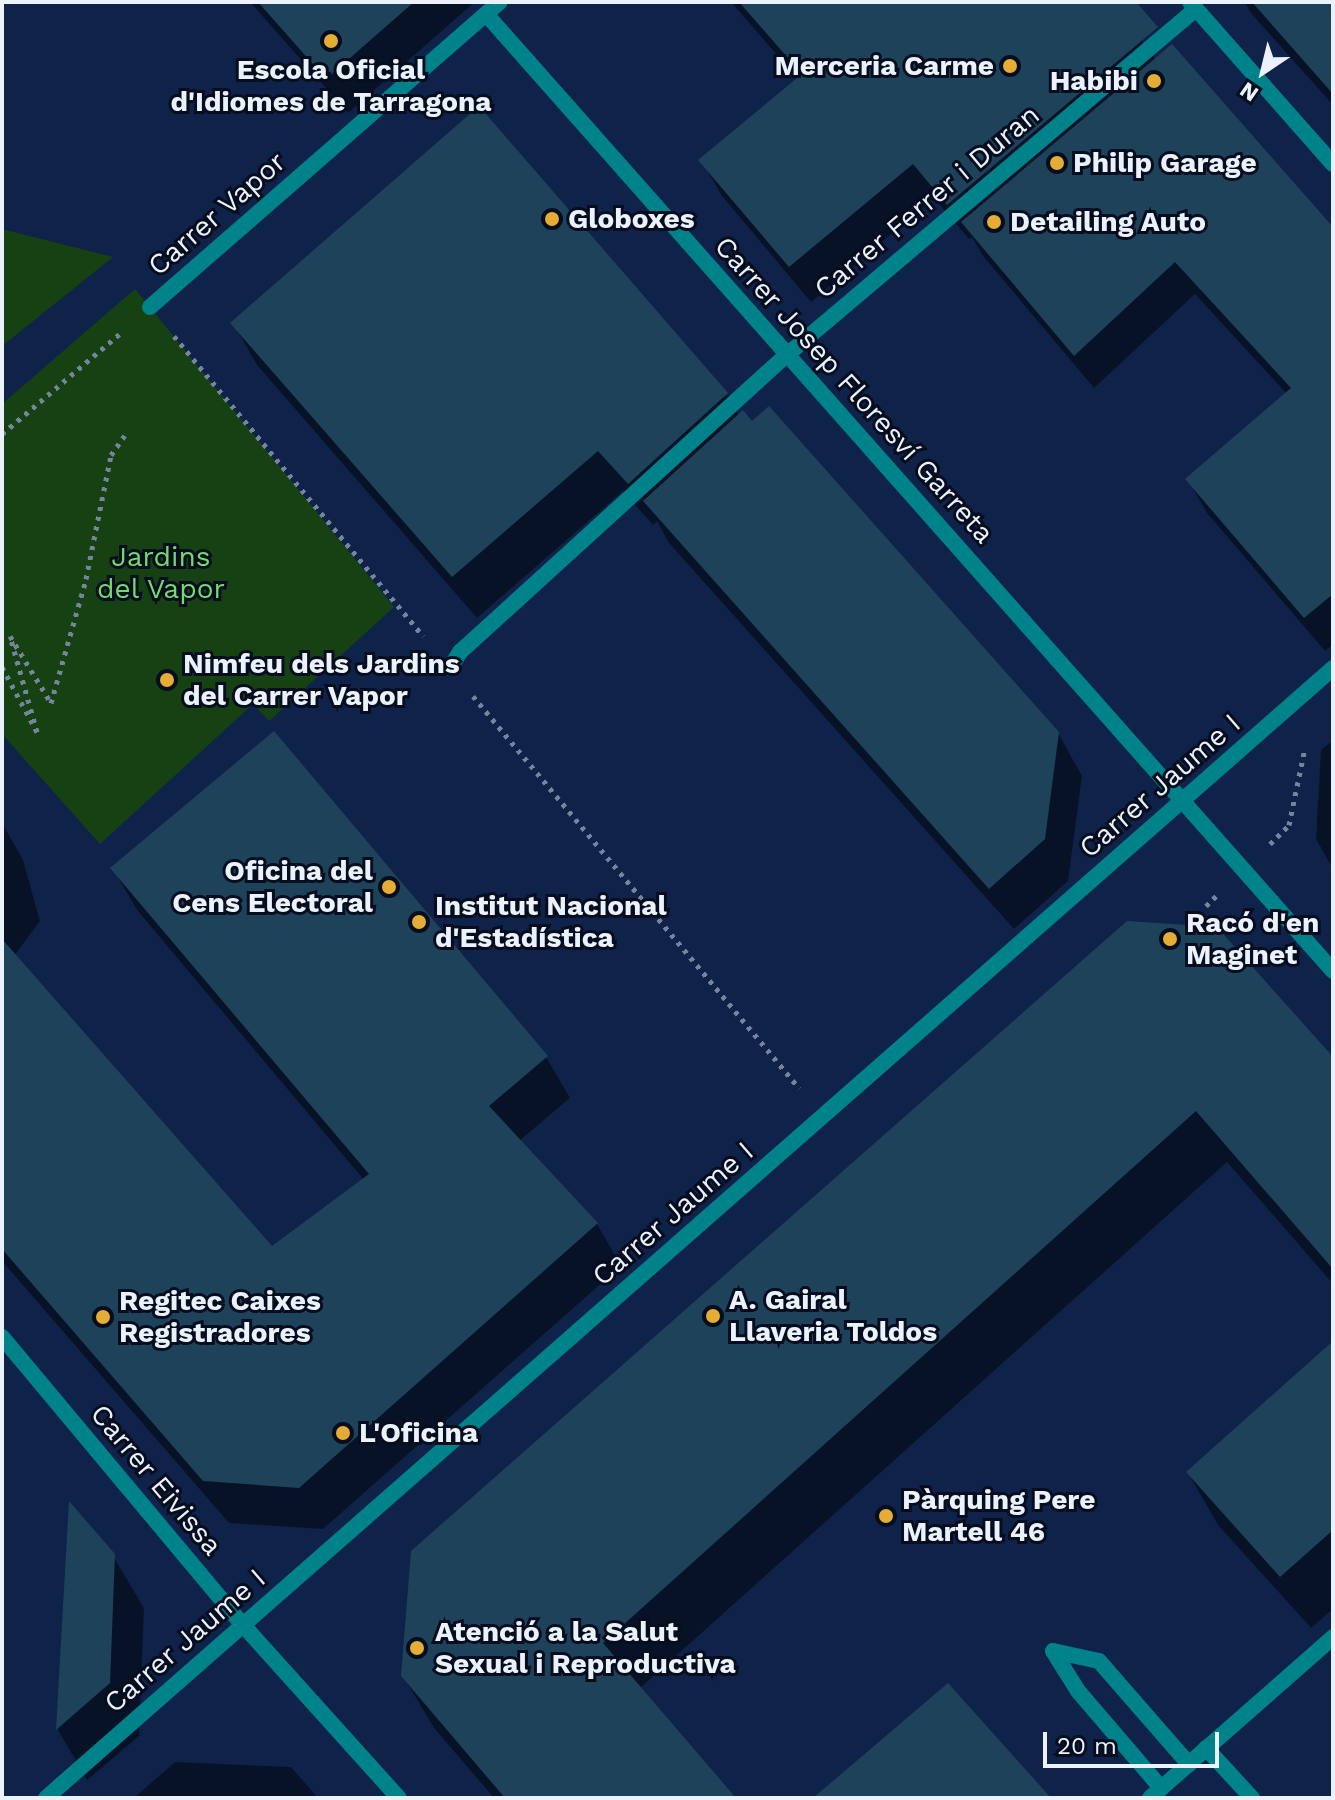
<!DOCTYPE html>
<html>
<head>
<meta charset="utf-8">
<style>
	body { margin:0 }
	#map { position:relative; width:1335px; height:1800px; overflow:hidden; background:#0f234a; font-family:"Work Sans",sans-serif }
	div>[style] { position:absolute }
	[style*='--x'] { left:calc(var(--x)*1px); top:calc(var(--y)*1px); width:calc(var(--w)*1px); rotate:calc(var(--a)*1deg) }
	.green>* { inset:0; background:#164213 }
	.shadow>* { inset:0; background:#0007 }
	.building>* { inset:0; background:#1f425b }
	.path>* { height:5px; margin-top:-2.5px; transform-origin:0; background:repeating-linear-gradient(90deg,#77849e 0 4px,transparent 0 10px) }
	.lane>* { height:16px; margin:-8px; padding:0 8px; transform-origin:8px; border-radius:8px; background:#00828a }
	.street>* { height:16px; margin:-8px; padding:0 8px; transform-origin:8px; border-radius:8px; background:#00828a }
	.dots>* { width:22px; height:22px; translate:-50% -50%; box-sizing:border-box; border:4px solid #050d1e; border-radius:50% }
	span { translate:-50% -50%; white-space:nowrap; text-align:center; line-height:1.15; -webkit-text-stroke:6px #050d1e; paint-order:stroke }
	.poi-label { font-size:28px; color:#ecf2fc; font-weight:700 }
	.right { translate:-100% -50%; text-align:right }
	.left { translate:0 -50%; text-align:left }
	.street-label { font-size:28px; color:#ecf2fc }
	.park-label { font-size:28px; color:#74db6b }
	.frame { position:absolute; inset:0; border:4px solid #ecf2fc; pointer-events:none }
	.north { position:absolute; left:1223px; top:32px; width:80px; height:80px; -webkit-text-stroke:6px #050d1e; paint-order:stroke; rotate:215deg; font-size:22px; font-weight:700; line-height:32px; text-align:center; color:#ecf2fc }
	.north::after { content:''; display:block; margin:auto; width:28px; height:36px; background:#ecf2fc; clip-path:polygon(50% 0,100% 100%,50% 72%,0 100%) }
	.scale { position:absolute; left:1043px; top:1732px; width:176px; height:36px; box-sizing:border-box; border:4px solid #ecf2fc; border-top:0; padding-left:10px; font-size:24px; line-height:28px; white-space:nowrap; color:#ecf2fc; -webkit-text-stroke:6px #050d1e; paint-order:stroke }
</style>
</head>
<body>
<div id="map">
	<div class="green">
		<i style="clip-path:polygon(2px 229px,113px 257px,2px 346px)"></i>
		<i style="clip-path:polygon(135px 289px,394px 607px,269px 721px,253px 704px,100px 844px,2px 734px,2px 404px)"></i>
	</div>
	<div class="shadow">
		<i style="clip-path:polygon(250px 2px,475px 2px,348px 113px)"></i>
		<i style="clip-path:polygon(731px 2px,1113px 2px,1156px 60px,1333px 231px,1333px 644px,1325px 651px,1207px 513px,1188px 480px,1287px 394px,1195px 294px,1094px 388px,983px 256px,972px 237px,969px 239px,934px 198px,811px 302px,722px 196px,701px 160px,798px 79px)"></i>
		<i style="clip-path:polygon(1245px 2px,1333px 2px,1333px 105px,1250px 12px)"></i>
		<i style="clip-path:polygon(479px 109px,727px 395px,739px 416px,1058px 733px,1082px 776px,1068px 881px,1014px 929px,669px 543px,657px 521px,653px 525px,623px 491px,477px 618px,257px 365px,233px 323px)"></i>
		<i style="clip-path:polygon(1333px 740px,1333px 869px,1316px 839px,1321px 750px)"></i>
		<i style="clip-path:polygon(2px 823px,23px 860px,40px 921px,14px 956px,271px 1248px,364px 1180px,137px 910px,113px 869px,546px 1057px,570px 1098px,519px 1141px,597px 1224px,621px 1266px,323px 1529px,229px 1523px,2px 1261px)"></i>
		<i style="clip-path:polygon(1128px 923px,1333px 1060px,1333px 1284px,1227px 1162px,639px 1689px,734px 1798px,494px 1798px,434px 1728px,403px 1676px)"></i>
		<i style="clip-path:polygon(1333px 1343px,1333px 1609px,1311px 1628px,1218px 1525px,1188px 1473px)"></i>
		<i style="clip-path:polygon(71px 1506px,113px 1556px,144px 1608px,139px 1736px,87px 1780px,58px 1730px)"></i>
		<i style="clip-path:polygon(175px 1762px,291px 1767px,318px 1798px,134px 1798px)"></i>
	</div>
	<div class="building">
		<i style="clip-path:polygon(258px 2px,414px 2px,326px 79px)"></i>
		<i style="clip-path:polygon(739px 2px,1136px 2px,1158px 27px,947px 205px,913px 164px,789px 267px,698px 160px,802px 74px)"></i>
		<i style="clip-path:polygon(1252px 2px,1333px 2px,1333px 94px)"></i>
		<i style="clip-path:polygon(1172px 44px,1333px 227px,1333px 594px,1304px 618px,1185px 479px,1291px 388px,1175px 262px,1074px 356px,961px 222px)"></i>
		<i style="clip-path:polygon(479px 106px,728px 393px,628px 484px,598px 451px,452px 577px,230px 323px)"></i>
		<i style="clip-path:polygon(769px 406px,1059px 732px,1045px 839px,989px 889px,643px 501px,743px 410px,752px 421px)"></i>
		<i style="clip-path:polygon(274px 731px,548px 1056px,489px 1106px,598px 1223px,299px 1488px,203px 1481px,2px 1249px,2px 939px,272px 1246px,369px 1174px,110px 868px)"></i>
		<i style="clip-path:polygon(1127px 921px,1217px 927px,1333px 1057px,1333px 1269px,1196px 1111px,603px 1643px,736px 1798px,505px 1798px,401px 1676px,411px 1551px)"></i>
		<i style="clip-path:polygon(1333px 1341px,1333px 1530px,1280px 1577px,1186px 1472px)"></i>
		<i style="clip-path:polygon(69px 1501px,115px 1554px,110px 1683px,56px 1730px)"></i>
		<i style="clip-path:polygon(948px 1683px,1051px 1798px,813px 1798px)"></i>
	</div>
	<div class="path">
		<i style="--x:174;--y:336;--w:390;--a:50.3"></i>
		<i style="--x:2;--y:434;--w:159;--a:-40.4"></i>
		<i style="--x:2;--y:667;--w:74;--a:61.7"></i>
		<i style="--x:37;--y:732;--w:100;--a:-105.7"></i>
		<i style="--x:10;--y:636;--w:79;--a:58.5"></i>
		<i style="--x:51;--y:703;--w:129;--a:-74.2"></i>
		<i style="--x:86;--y:579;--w:126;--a:-78.6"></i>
		<i style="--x:111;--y:455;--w:24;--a:-55"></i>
		<i style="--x:473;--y:696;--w:510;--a:50.25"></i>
		<i style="--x:1270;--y:844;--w:27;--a:-45"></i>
		<i style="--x:1289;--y:825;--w:79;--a:-78.3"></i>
		<i style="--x:1206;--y:906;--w:16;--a:-45"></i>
	</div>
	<div class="lane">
		<i style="--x:1053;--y:1651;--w:47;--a:12.3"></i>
		<i style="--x:1099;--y:1661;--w:137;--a:48.9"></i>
		<i style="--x:1053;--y:1651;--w:47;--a:58"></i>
		<i style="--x:1078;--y:1691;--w:128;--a:49.4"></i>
	</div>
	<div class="street">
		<i style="--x:1190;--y:2;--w:216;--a:48.6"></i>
		<i style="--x:486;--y:14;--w:1278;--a:48.49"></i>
		<i style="--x:150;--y:307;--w:464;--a:-41.1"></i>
		<i style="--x:450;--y:668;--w:19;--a:-58"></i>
		<i style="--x:460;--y:652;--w:443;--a:-42.3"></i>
		<i style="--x:788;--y:354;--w:534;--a:-40.22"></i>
		<i style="--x:2;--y:1337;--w:376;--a:50.1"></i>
		<i style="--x:243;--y:1625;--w:233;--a:48"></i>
		<i style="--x:1206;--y:1748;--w:68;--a:47.4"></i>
		<i style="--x:46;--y:1798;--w:1713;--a:-41.28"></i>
		<i style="--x:1150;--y:1798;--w:244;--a:-41.3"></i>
	</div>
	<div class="dots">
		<i style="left:331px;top:41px;background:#e5ad35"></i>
		<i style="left:1010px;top:66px;background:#e5ad35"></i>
		<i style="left:1154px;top:81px;background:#e5ad35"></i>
		<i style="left:1057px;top:163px;background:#e5ad35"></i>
		<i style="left:552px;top:219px;background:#e5ad35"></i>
		<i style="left:994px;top:222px;background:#e5ad35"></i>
		<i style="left:167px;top:680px;background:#e5ad35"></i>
		<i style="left:389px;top:887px;background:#e5ad35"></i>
		<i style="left:419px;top:922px;background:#e5ad35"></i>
		<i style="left:1170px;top:939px;background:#e5ad35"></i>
		<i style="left:713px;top:1316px;background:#e5ad35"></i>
		<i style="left:103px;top:1317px;background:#e5ad35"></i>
		<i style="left:343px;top:1433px;background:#e5ad35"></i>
		<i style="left:886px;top:1516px;background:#e5ad35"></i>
		<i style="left:417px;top:1648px;background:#e5ad35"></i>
	</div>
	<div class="poi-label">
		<span class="right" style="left:994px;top:66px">Merceria Carme</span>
		<span style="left:331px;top:86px">Escola Oficial<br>d'Idiomes de Tarragona</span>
		<span class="right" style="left:1138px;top:81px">Habibi</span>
		<span class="left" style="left:1073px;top:163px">Philip Garage</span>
		<span class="left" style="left:568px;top:219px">Globoxes</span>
		<span class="left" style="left:1010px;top:222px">Detailing Auto</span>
		<span class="left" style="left:183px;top:680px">Nimfeu dels Jardins<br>del Carrer Vapor</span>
		<span class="right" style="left:373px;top:887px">Oficina del<br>Cens Electoral</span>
		<span class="left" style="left:435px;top:922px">Institut Nacional<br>d'Estadística</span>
		<span class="left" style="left:1186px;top:939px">Racó d'en<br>Maginet</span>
		<span class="left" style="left:729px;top:1316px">A. Gairal<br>Llaveria Toldos</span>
		<span class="left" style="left:119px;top:1317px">Regitec Caixes<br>Registradores</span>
		<span class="left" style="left:359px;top:1433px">L'Oficina</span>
		<span class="left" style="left:902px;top:1516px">Pàrquing Pere<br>Martell 46</span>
		<span class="left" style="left:435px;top:1648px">Atenció a la Salut<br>Sexual i Reproductiva</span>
	</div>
	<div class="street-label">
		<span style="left:927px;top:202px;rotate:-40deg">Carrer Ferrer i Duran</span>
		<span style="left:217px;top:214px;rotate:-41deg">Carrer Vapor</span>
		<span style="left:854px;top:390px;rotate:48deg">Carrer Josep Floresví Garreta</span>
		<span style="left:1160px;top:786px;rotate:-41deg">Carrer Jaume I</span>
		<span style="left:673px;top:1214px;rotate:-41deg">Carrer Jaume I</span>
		<span style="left:156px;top:1480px;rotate:50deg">Carrer Eivissa</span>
		<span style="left:185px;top:1641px;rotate:-41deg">Carrer Jaume I</span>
	</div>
	<div class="park-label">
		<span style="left:161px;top:573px">Jardins<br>del Vapor</span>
	</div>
	<div class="frame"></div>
	<div class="north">N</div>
	<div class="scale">20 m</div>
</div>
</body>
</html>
